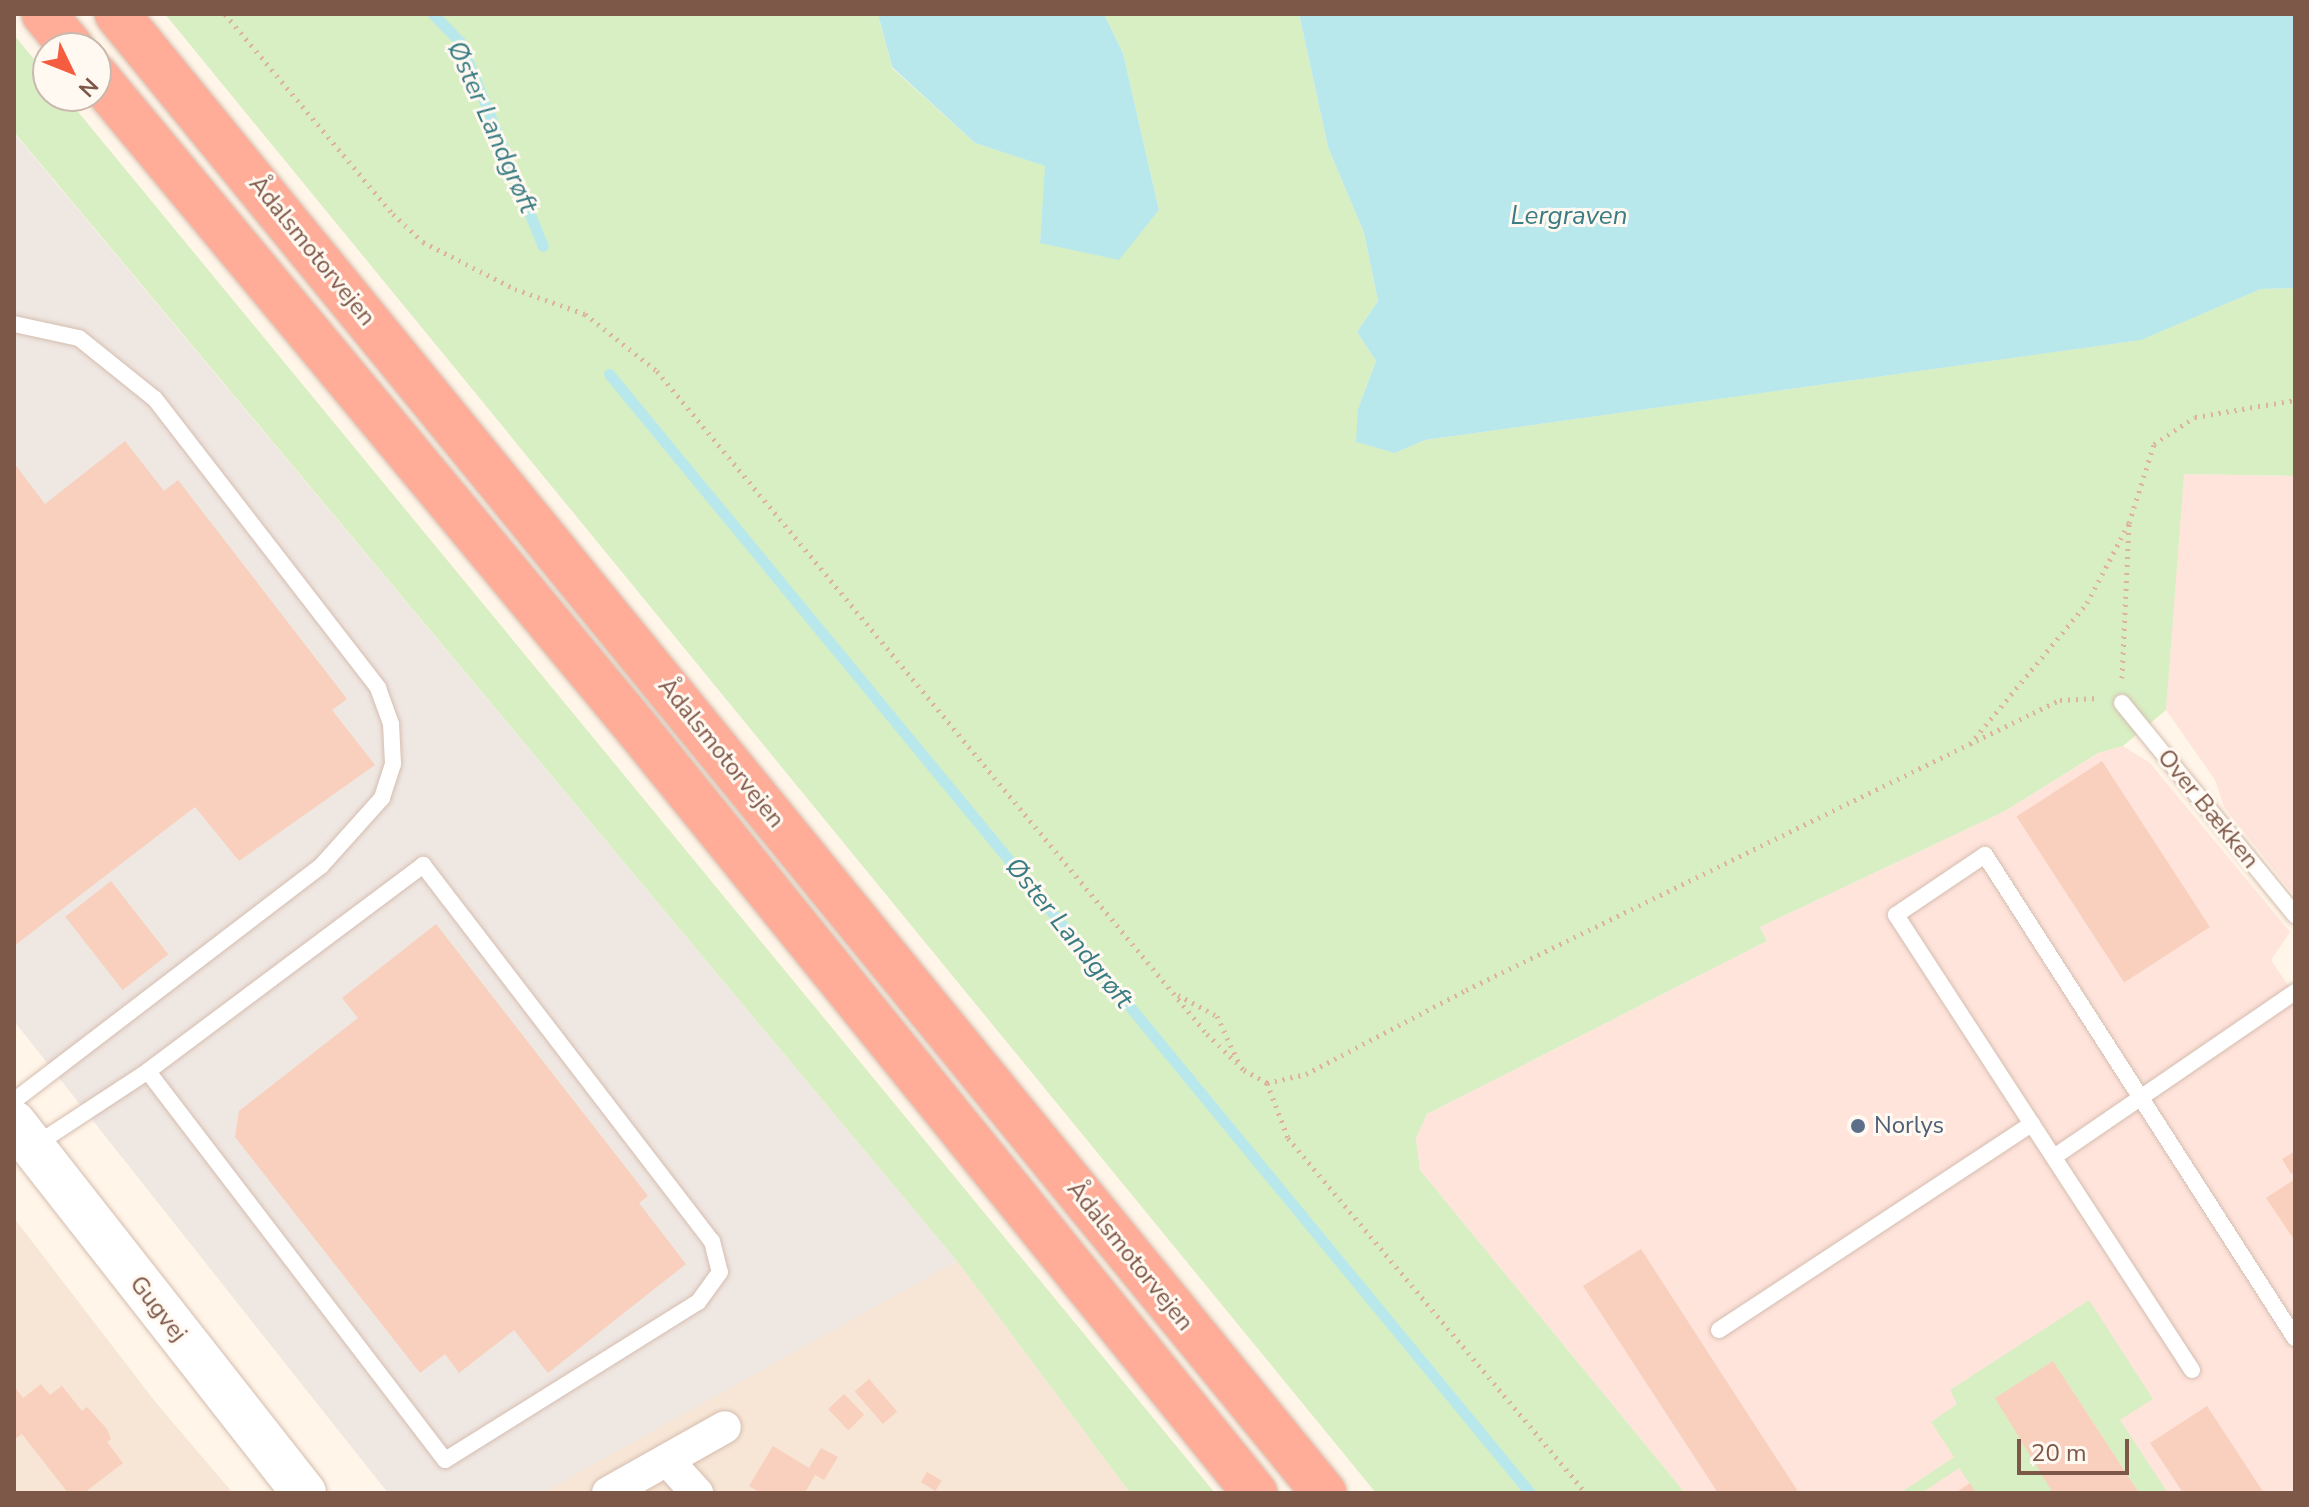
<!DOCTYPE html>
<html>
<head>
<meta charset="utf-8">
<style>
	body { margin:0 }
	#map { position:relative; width:2309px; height:1507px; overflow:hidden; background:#fff5e8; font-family:"Nunito Sans",sans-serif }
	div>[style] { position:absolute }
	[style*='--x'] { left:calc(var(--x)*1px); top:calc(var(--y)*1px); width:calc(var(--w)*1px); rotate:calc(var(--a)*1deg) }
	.residential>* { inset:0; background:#f7e6d6 }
	.commercial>* { inset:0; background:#ffe4dc }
	.industrial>* { inset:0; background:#efe7e2 }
	.green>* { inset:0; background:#d8efc4 }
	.water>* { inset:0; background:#b9e8ec }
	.stream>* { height:11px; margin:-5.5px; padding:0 5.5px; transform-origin:5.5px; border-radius:5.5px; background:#b9e8ec }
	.building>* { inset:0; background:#f8d0bd; transform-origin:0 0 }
	.path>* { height:5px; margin-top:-2.5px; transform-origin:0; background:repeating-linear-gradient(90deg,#deb39e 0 2px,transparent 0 8px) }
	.roads { filter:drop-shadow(0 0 2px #d5bdaf) drop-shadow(0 0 2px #d5bdaf) }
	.lane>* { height:16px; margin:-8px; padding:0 8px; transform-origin:8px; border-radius:8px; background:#fff }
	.street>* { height:32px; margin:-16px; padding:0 16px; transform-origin:16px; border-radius:16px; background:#fff }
	.secondary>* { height:44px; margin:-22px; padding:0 22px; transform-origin:22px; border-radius:22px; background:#fff }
	.highway>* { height:44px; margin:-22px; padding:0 22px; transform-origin:22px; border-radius:22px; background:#ffad99 }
	.dots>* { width:22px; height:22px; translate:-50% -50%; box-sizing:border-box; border:4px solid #fff9f1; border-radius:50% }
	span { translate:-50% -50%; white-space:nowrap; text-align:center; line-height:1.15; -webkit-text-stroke:6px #fff9f1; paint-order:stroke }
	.street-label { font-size:24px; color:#7d5748 }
	.service-label { font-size:24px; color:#4e5e75 }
	.left { translate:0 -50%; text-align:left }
	.water-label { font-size:26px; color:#397c84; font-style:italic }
	.frame { position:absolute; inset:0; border:16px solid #7d5748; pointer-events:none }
	.north { position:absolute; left:32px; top:32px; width:80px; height:80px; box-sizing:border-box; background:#fff9f1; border:2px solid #cbb8ad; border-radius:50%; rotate:133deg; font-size:22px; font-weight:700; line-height:32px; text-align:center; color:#7d5748 }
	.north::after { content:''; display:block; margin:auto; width:28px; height:36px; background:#f65d40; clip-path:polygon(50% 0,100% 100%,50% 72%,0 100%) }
	.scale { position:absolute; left:2017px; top:1439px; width:112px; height:36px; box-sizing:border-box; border:4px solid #7d5748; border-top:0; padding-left:10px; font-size:24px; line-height:28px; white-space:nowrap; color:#7d5748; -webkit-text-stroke:6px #fff9f1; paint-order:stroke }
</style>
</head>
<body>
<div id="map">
	<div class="residential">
		<i style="clip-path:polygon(14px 1218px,157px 1404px,233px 1493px,14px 1493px)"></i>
		<i style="clip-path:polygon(957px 1261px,1130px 1493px,542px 1493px)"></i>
	</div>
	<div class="commercial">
		<i style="clip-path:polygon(2183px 474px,2295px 476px,2295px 896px,2224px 807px,2215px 780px,2166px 710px)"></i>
		<i style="clip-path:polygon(2123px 746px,2150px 763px,2290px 932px,2271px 960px,2295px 996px,2295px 1493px,1685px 1493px,1420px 1170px,1416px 1138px,1427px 1114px,1767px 941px,1760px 927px,2005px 811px,2098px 753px)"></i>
	</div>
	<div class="industrial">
		<i style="clip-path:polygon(14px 133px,957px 1261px,542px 1493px,388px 1493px,14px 1021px)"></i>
	</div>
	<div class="green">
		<i style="clip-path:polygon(165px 14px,878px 14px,892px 68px,975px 143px,1046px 166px,1040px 242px,1118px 259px,1159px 210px,1123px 53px,1104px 14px,1299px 14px,1328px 147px,1364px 233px,1378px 301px,1357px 332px,1376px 361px,1358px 409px,1395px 453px,1425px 440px,2140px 340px,2261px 289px,2295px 288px,2295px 476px,2184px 474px,2166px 710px,2123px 746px,2098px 753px,2005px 811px,1760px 927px,1767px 941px,1427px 1114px,1416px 1138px,1420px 1170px,1685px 1493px,1376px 1493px)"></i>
		<i style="clip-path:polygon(14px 35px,48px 76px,48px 96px,65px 96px,1215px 1493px,1130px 1493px,957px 1261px,14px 132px)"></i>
		<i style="clip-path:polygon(2089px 1300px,2153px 1399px,2120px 1420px,2168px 1493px,2139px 1493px,2053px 1361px,1996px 1399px,2056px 1491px,1976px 1493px,1959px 1468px,1922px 1493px,1900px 1493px,1954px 1457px,1931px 1422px,1957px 1404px,1950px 1390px)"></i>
	</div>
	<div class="water">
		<i style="clip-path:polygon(878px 14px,1104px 14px,1123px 53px,1159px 210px,1119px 260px,1040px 243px,1045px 166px,975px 143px,892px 67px)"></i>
		<i style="clip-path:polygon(1299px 14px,2295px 14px,2295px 288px,2261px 289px,2141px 340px,1425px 440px,1395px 453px,1356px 442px,1358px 409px,1376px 361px,1357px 332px,1378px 301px,1364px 233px,1328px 147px)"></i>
	</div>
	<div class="stream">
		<i style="--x:433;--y:14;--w:39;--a:46"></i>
		<i style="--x:460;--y:42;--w:220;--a:67.9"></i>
		<i style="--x:609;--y:374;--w:1449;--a:50.54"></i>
	</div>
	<div class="building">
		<i style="clip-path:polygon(125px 441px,164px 491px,178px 480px,347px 699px,332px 710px,375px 765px,239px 861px,195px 807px,14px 946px,14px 463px,45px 504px)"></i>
		<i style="left:2102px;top:761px;width:198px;height:102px;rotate:57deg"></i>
		<i style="left:111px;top:881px;width:93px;height:58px;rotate:52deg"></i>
		<i style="clip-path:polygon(436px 924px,648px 1196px,639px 1203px,686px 1264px,548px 1373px,514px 1330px,459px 1373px,445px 1354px,420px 1373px,235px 1137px,239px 1111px,358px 1018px,342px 998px)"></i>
		<i style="clip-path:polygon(2295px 1151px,2295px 1172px,2291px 1174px,2282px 1159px)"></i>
		<i style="clip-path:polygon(2295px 1179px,2295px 1241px,2266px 1198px)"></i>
		<i style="clip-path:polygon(1641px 1249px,1799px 1493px,1718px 1493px,1583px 1286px)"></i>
		<i style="clip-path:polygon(2053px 1361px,2139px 1493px,2053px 1493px,1995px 1398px)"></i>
		<i style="left:869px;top:1379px;width:43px;height:19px;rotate:49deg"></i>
		<i style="clip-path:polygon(41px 1384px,50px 1395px,62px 1386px,82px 1411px,87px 1407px,107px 1429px,111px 1439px,107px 1442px,123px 1463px,84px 1493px,68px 1493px,22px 1434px,14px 1440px,14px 1386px,23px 1398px)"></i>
		<i style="left:844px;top:1394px;width:29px;height:22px;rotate:46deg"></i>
		<i style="clip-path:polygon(2207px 1406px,2264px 1493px,2183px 1493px,2150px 1443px)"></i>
		<i style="clip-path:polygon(773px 1446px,809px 1468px,821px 1448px,838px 1457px,824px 1480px,815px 1475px,805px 1493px,761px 1493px,749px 1486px)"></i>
		<i style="left:927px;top:1472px;width:17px;height:12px;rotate:31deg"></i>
		<i style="clip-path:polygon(1970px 1483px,1976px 1493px,1955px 1493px)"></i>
	</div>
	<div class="path">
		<i style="--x:225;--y:14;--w:261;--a:50"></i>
		<i style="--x:393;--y:214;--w:41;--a:43"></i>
		<i style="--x:423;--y:242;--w:103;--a:27.1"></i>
		<i style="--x:515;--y:289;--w:74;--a:19.7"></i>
		<i style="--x:585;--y:314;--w:92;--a:38.4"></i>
		<i style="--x:657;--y:371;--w:861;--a:50.32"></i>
		<i style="--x:1207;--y:1034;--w:52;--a:44.2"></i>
		<i style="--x:1244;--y:1070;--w:26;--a:29"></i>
		<i style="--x:1267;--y:1083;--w:40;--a:-13"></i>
		<i style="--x:1306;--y:1074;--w:181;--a:-27.7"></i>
		<i style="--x:1466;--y:990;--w:631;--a:-26.04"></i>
		<i style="--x:2033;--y:713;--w:30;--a:-26"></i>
		<i style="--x:2060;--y:700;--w:38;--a:-3"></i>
		<i style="--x:2122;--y:678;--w:155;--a:-87.4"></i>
		<i style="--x:1970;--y:744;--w:183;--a:-50.3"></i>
		<i style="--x:2087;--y:603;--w:90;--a:-62.3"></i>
		<i style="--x:2129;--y:523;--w:83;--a:-72.4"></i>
		<i style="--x:2154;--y:444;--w:49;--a:-33.4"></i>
		<i style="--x:2195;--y:417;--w:101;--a:-9.6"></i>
		<i style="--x:1178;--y:995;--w:44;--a:28.3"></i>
		<i style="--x:1217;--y:1016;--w:50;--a:65"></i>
		<i style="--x:1267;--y:1083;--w:59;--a:69.1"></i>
		<i style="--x:1288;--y:1138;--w:463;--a:50"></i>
	</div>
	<div class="roads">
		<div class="lane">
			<i style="--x:14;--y:324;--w:66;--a:12.2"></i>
			<i style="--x:79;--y:338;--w:97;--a:38.8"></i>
			<i style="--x:155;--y:399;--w:365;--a:52.3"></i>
			<i style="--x:378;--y:688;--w:38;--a:70"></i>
			<i style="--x:391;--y:724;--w:40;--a:87.1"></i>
			<i style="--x:393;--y:764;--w:36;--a:108"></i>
			<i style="--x:382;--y:798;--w:91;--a:131.9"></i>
			<i style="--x:321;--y:866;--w:387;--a:142.6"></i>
			<i style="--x:2122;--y:703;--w:274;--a:50.8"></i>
			<i style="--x:34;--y:1146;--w:136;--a:-33.3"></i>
			<i style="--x:148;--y:1071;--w:344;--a:-36.8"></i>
			<i style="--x:423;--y:865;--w:474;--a:52.5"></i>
			<i style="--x:712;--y:1241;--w:32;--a:76"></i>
			<i style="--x:720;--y:1272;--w:37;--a:126"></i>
			<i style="--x:698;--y:1302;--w:298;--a:148"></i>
			<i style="--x:445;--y:1460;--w:489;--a:-127.4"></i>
			<i style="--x:2054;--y:1157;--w:292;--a:-34.4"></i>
			<i style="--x:1719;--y:1330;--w:375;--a:-33.4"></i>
			<i style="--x:2192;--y:1370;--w:543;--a:-123.05"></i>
			<i style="--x:1896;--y:915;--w:107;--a:-34"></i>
			<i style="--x:1985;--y:855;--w:574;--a:57.31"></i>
		</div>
		<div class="street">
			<i style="--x:667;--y:1460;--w:45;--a:47.7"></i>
			<i style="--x:608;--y:1493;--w:134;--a:-29.4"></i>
		</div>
		<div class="secondary">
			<i style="--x:14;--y:1123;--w:470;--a:51.9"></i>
		</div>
		<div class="highway">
			<i style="--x:44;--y:14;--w:44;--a:50.5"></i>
			<i style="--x:117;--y:14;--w:1909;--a:50.78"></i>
			<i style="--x:96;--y:76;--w:851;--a:50.34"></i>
			<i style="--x:639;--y:731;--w:980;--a:51.05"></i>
		</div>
	</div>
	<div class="dots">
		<i style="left:1858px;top:1126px;background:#5c6f8a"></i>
	</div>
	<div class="street-label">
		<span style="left:312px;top:251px;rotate:51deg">Ådalsmotorvejen</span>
		<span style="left:721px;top:753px;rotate:51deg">Ådalsmotorvejen</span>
		<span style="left:2208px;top:809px;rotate:51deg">Over Bækken</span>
		<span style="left:1130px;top:1256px;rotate:51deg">Ådalsmotorvejen</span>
		<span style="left:158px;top:1309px;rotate:52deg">Gugvej</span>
	</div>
	<div class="service-label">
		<span class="left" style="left:1874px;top:1126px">Norlys</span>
	</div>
	<div class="water-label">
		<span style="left:492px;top:127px;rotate:66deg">Øster Landgrøft</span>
		<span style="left:1569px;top:216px">Lergraven</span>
		<span style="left:1069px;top:933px;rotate:51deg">Øster Landgrøft</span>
	</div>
	<div class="frame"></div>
	<div class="north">N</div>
	<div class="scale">20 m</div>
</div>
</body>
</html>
